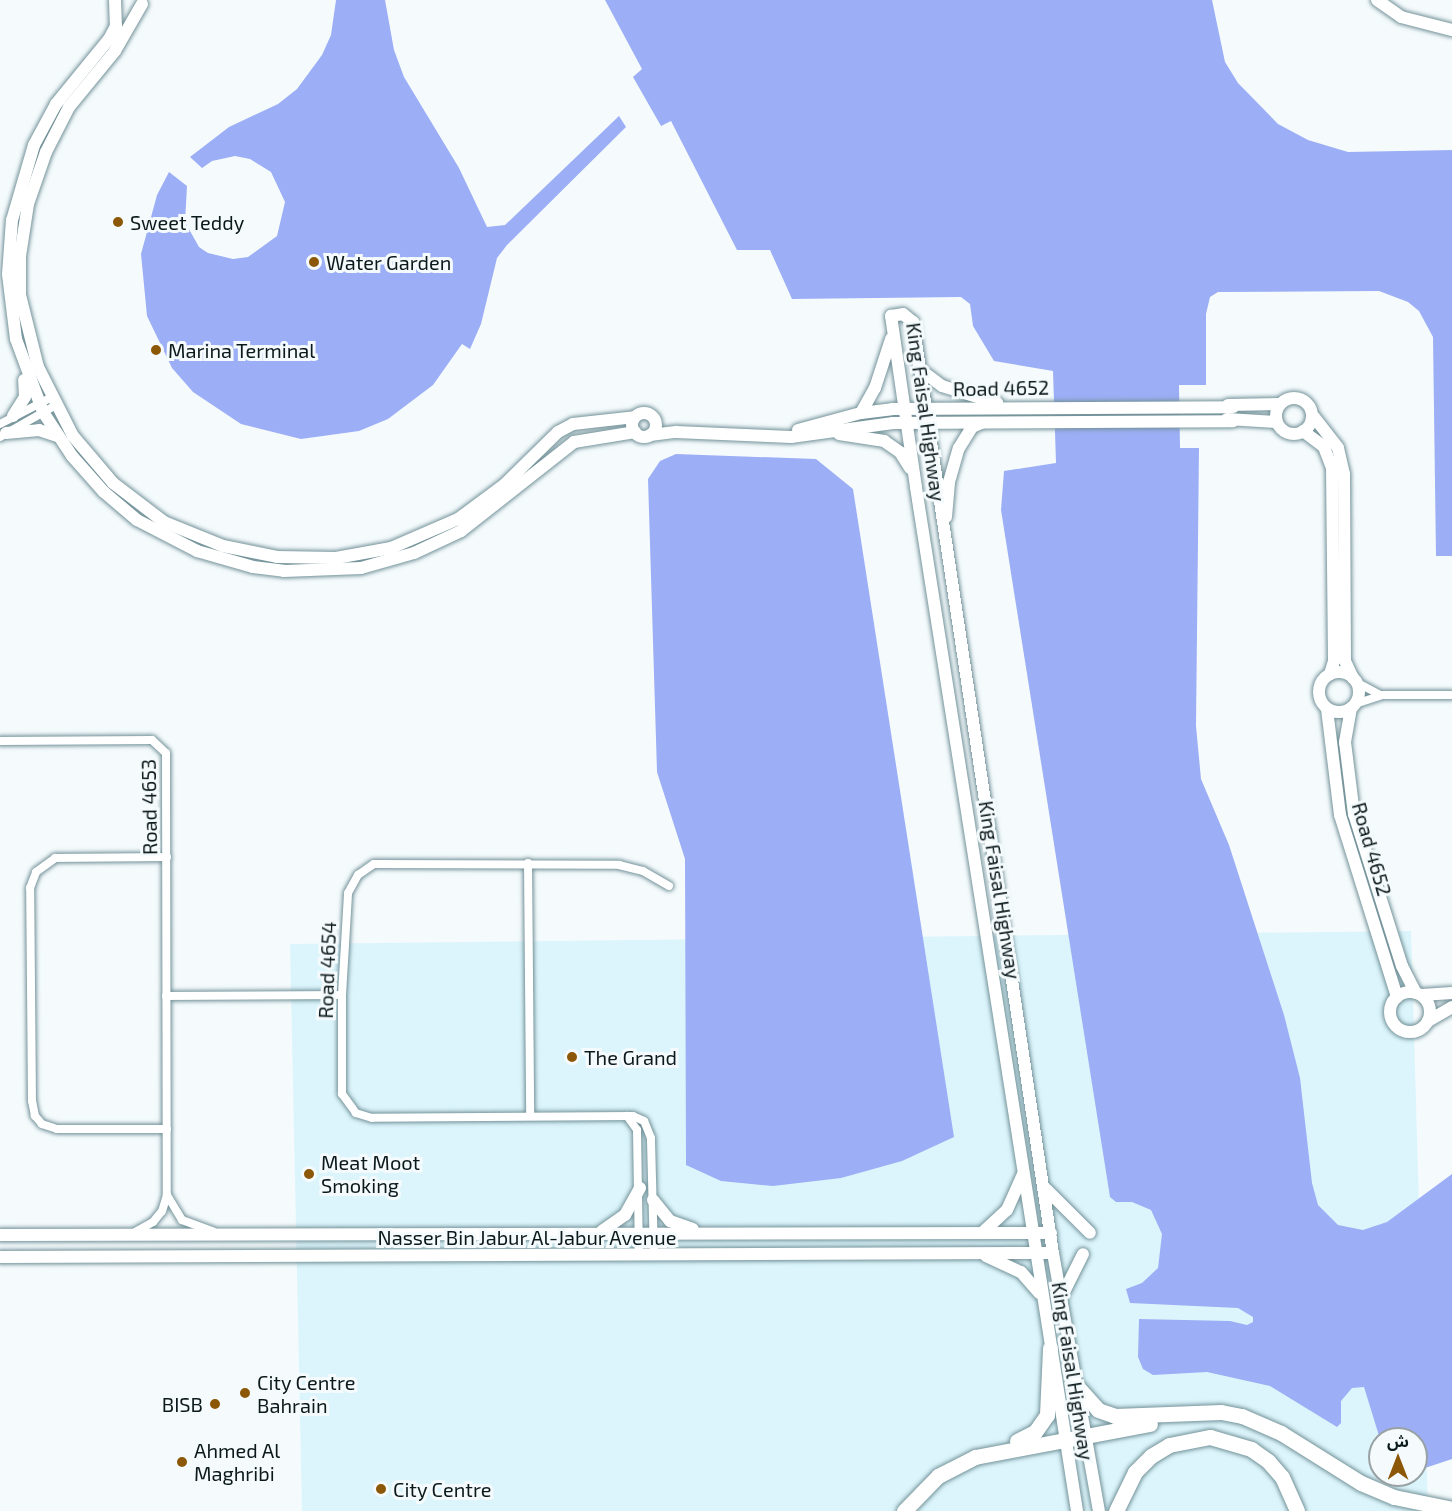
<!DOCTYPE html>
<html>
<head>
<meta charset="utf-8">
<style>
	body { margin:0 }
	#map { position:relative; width:1452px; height:1511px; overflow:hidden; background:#f5fbfd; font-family:"Exo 2","Noto Sans Arabic",sans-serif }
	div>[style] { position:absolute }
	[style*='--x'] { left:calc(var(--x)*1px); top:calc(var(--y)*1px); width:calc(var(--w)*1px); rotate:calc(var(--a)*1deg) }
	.built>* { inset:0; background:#dcf5fc }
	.water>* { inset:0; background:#9caef5 }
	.roads { filter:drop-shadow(0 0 2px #739299) drop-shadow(0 0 2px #739299) }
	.street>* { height:8px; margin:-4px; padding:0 4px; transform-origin:4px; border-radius:4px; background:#fff }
	.secondary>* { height:12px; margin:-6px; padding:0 6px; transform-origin:6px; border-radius:6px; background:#fff }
	.secondary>.ring { margin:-6px; padding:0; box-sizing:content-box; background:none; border:12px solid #fff; border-radius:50% }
	.highway>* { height:15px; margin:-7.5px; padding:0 7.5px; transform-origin:7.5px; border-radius:7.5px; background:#fff }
	.dots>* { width:16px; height:16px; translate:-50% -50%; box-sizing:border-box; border:3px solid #f5fbfd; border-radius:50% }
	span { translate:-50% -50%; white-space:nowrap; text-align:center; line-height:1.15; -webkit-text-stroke:6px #f5fbfd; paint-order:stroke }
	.poi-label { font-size:20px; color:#0c191c }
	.left { translate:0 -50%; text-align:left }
	.right { translate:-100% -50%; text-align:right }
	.street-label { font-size:20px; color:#0c191c }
	.north { position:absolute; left:1368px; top:1427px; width:60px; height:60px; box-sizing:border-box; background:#f5fbfd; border:2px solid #98a1a3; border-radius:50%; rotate:0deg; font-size:16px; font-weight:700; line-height:24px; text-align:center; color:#0c191c }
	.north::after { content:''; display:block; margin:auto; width:21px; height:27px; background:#8c5706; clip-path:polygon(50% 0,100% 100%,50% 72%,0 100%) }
</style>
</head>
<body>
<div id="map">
	<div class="built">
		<i style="clip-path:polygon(evenodd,1411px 931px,1428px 1511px,302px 1511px,290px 944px,1411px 931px,1380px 1439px,1416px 1439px,1416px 1475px,1380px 1475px,1380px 1439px)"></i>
	</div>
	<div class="water">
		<i style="clip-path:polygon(336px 0,385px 0,394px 50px,404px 77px,459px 168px,487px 227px,505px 225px,619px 116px,626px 127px,507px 245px,497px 258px,481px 324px,470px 349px,462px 344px,433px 385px,388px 419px,359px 431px,301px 439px,241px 424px,193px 392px,172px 368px,147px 316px,141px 254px,157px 195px,169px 172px,187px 186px,185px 222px,199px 247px,208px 253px,233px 259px,248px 257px,277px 236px,285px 202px,271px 172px,250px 159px,235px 156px,212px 161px,202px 168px,190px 157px,229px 127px,278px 104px,297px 89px,322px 55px,331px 35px)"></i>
		<i style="clip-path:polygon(605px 0,1212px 0,1225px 62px,1238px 83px,1278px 124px,1308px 140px,1348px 152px,1452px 150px,1452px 556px,1436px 556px,1433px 337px,1419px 311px,1408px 302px,1379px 291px,1218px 292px,1210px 297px,1206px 314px,1206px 385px,1179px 385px,1180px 448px,1199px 448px,1196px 726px,1201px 779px,1229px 845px,1284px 1015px,1300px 1078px,1312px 1183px,1318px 1205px,1338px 1225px,1363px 1230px,1387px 1222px,1452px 1174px,1452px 1459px,1416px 1471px,1416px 1439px,1380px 1439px,1364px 1387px,1352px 1388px,1341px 1401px,1341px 1423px,1337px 1427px,1270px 1386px,1207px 1372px,1153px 1375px,1143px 1369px,1138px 1357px,1139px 1319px,1230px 1321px,1247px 1325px,1253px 1322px,1253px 1317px,1238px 1308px,1130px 1303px,1126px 1289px,1142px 1283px,1158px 1268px,1162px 1234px,1151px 1210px,1132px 1202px,1116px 1202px,1110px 1197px,1001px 510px,1004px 471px,1056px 463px,1053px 371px,994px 361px,973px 326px,970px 304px,961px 297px,792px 299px,770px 250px,737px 250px,671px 121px,661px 126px,633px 77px,642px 69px)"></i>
		<i style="clip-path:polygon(676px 454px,816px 459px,853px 489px,954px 1137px,902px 1161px,841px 1178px,773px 1186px,721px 1181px,686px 1165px,685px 859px,657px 772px,648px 479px,660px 461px)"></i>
	</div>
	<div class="roads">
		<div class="street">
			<i style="--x:0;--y:424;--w:59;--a:-27.4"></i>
			<i style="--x:0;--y:437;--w:64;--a:-29.7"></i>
			<i style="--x:1356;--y:682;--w:27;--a:28"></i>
			<i style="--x:1355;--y:704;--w:29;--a:-18"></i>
			<i style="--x:1383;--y:695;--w:69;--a:0"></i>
			<i style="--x:0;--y:741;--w:152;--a:-0.4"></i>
			<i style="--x:152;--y:740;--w:19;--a:43"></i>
			<i style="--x:166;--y:753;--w:442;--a:89.9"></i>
			<i style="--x:167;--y:1195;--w:17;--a:107"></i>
			<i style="--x:162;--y:1211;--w:14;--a:129"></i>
			<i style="--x:153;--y:1222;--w:23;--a:151"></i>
			<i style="--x:528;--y:863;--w:253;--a:89.5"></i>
			<i style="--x:166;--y:996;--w:176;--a:-0.3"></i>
			<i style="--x:627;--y:1116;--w:17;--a:54"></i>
			<i style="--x:637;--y:1130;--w:125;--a:89.1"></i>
			<i style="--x:167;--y:1129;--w:110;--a:180"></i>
			<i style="--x:57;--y:1129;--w:16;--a:-162"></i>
			<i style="--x:42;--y:1124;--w:11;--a:-131"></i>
			<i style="--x:35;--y:1116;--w:15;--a:-101"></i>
			<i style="--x:32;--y:1101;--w:213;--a:-90.5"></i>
			<i style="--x:30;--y:888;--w:17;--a:-69"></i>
			<i style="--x:36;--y:872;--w:24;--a:-36"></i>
			<i style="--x:55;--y:858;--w:112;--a:-0.5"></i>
			<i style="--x:167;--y:1195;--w:29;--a:59"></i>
			<i style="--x:182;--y:1220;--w:33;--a:20"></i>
			<i style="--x:654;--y:1255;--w:117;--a:-91.5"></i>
			<i style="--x:651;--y:1138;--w:18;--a:-112"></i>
			<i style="--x:644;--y:1121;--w:12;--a:-156"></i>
			<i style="--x:633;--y:1116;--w:261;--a:179.6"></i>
			<i style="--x:372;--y:1118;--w:17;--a:-163"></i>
			<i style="--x:356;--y:1113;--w:24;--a:-126"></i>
			<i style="--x:342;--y:1094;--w:99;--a:-90"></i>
			<i style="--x:342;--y:995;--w:102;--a:-86.6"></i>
			<i style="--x:348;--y:893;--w:21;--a:-61"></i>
			<i style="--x:358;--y:875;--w:19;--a:-35"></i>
			<i style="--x:374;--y:864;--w:245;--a:0.2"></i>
			<i style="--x:619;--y:865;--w:25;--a:14"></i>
			<i style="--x:643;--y:871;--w:30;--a:30"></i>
		</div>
		<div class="secondary">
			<i style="--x:115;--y:0;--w:26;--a:88"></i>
			<i style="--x:116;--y:26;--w:15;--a:118"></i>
			<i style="--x:109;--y:39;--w:84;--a:129.2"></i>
			<i style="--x:56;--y:104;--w:47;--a:118.2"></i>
			<i style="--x:34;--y:145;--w:78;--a:106.3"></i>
			<i style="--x:12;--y:220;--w:54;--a:94.2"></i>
			<i style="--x:8;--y:274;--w:65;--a:83"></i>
			<i style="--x:16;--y:339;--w:78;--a:69.7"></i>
			<i style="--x:43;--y:412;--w:53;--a:56.6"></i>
			<i style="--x:72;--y:456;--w:48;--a:48.4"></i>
			<i style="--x:104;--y:492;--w:43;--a:40.3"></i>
			<i style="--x:137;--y:520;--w:68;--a:27.3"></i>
			<i style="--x:197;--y:551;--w:58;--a:15.9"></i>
			<i style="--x:253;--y:567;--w:31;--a:7"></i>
			<i style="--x:284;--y:571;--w:77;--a:-2.2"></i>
			<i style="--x:361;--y:568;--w:55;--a:-15.8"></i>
			<i style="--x:414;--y:553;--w:52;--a:-25.1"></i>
			<i style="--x:461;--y:531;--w:144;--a:-38.2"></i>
			<i style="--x:574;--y:442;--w:62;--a:-9.3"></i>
			<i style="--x:1377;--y:0;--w:29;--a:35"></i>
			<i style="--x:1401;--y:17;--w:53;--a:14.3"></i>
			<i style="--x:142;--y:4;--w:54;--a:119.9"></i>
			<i style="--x:115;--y:51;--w:72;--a:129.4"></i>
			<i style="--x:69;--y:107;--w:51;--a:117.1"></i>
			<i style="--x:46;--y:152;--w:55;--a:109.1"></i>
			<i style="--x:28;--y:204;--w:53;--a:98.7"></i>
			<i style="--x:20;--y:256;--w:39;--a:90"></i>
			<i style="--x:20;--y:295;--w:74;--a:76"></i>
			<i style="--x:38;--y:367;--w:77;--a:63.1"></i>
			<i style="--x:73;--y:436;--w:62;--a:49.6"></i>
			<i style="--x:113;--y:483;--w:64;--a:37.4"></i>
			<i style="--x:164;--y:522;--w:64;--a:22.1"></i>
			<i style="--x:223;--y:546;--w:55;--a:11.5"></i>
			<i style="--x:277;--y:557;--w:59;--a:1"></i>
			<i style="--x:336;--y:558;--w:56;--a:-10.3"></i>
			<i style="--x:391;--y:548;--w:73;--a:-23.4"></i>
			<i style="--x:458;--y:519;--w:57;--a:-36.5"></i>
			<i style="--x:504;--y:485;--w:76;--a:-44.5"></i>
			<i style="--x:558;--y:432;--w:17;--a:-28"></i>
			<i style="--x:573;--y:424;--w:62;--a:-6.4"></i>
			<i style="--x:918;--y:368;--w:30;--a:37"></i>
			<i style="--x:942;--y:386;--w:58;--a:17.2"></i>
			<i class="ring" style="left:1276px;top:398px;width:24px;height:24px"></i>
			<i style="--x:1228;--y:405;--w:52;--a:-1.1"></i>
			<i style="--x:861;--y:413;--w:29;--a:-61"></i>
			<i style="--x:875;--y:388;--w:52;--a:-71.9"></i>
			<i class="ring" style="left:632px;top:413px;width:12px;height:12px"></i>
			<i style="--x:13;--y:416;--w:22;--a:-58"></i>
			<i style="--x:25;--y:397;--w:17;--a:-93"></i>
			<i style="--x:1314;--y:417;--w:39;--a:52"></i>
			<i style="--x:1338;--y:448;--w:27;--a:77"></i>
			<i style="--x:1344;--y:474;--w:187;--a:89.7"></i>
			<i style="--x:1345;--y:661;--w:19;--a:65"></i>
			<i style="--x:1227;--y:419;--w:49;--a:3.5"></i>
			<i style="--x:798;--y:430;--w:65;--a:-15.1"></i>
			<i style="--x:861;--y:413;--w:31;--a:-7"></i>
			<i style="--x:892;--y:409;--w:341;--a:-0.3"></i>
			<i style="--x:1303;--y:431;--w:26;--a:37"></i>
			<i style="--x:1324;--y:447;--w:22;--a:69"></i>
			<i style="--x:1332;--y:468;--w:193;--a:89.4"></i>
			<i style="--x:1334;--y:661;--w:14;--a:107"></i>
			<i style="--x:6;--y:433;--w:33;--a:-5"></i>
			<i style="--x:39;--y:430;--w:20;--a:18"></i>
			<i style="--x:839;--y:434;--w:46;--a:8.8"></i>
			<i style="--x:884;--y:441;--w:19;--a:35"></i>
			<i style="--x:900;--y:452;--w:19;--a:58"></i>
			<i style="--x:650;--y:435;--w:26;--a:-7"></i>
			<i style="--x:676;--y:432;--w:115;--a:2.5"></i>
			<i style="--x:791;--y:437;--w:103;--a:-7.8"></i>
			<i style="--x:893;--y:423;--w:340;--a:-0.3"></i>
			<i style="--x:946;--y:517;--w:35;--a:-85"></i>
			<i style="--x:949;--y:482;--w:35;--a:-74"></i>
			<i style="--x:959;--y:448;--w:25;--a:-58"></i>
			<i style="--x:972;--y:427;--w:10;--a:-24"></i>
			<i class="ring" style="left:1319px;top:672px;width:28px;height:28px"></i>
			<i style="--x:1351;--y:708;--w:35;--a:100"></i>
			<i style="--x:1345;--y:742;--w:73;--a:82.9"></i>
			<i style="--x:1354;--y:814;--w:159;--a:72.5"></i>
			<i style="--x:1402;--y:966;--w:30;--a:63"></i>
			<i style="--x:1327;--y:709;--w:107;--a:83"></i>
			<i style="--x:1340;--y:815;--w:191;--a:72.6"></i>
			<i class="ring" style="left:1390px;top:992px;width:28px;height:28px"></i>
			<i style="--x:1422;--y:995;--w:30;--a:-4"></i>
			<i style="--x:1428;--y:1021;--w:28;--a:-30"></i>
			<i style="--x:1046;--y:1189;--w:62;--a:45"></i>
			<i style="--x:653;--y:1200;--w:27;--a:51"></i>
			<i style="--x:670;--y:1221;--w:24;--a:19"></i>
			<i style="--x:602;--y:1231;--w:28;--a:-35"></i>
			<i style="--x:625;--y:1215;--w:31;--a:-61"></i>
			<i style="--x:982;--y:1233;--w:34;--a:-43"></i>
			<i style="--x:1007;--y:1210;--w:39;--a:-66"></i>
			<i style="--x:0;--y:1235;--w:1051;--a:-0.11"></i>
			<i style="--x:986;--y:1256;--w:38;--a:25"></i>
			<i style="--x:1021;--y:1272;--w:28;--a:49"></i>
			<i style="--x:0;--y:1257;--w:1053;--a:-0.22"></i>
			<i style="--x:1061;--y:1298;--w:49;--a:-63.4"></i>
			<i style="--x:1077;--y:1511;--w:1037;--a:-98.94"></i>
			<i style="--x:916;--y:487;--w:173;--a:-98.3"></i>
			<i style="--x:891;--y:316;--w:12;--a:-9"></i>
			<i style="--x:903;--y:314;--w:13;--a:39"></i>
			<i style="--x:913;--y:322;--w:941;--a:81.45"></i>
			<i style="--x:1053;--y:1253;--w:262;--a:79.9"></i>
		</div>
		<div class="highway">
			<i style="--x:1074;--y:1383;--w:36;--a:48"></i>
			<i style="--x:1098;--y:1410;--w:18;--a:19"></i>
			<i style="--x:1115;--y:1416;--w:106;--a:-2.2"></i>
			<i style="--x:1221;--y:1412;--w:21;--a:11"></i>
			<i style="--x:1242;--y:1416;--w:43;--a:23.6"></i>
			<i style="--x:1281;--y:1433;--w:94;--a:32"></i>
			<i style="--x:1361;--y:1483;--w:36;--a:23"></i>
			<i style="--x:1394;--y:1497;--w:59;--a:11.7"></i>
			<i style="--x:1017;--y:1441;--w:20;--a:-27"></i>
			<i style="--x:1035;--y:1432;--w:21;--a:-55"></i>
			<i style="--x:1047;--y:1415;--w:67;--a:-87.4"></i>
			<i style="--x:904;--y:1511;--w:49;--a:-45.8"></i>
			<i style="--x:938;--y:1476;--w:42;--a:-27.2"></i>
			<i style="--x:975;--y:1457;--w:178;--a:-10.7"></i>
			<i style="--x:1116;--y:1511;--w:43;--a:-64"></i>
			<i style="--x:1135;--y:1472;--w:23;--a:-45"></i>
			<i style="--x:1151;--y:1456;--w:21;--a:-31"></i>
			<i style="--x:1169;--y:1445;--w:42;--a:-11"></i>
			<i style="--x:1210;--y:1437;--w:43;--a:16.3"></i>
			<i style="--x:1251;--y:1449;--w:21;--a:35"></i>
			<i style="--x:1268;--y:1461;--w:21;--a:49"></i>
			<i style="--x:1282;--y:1477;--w:37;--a:66"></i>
		</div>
	</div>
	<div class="dots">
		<i style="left:118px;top:222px;background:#8c5706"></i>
		<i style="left:314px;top:262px;background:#8c5706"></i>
		<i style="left:156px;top:350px;background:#8c5706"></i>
		<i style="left:572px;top:1057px;background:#8c5706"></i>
		<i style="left:309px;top:1174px;background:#8c5706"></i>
		<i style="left:245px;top:1393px;background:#8c5706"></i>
		<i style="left:215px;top:1404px;background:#8c5706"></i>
		<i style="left:182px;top:1462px;background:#8c5706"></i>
		<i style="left:381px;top:1489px;background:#8c5706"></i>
	</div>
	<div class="poi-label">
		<span class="left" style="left:130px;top:222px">Sweet Teddy</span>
		<span class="left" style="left:326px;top:262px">Water Garden</span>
		<span class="left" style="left:168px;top:350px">Marina Terminal</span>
		<span class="left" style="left:584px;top:1057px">The Grand</span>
		<span class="left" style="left:321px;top:1174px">Meat Moot<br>Smoking</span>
		<span class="left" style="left:257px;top:1394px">City Centre<br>Bahrain</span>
		<span class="right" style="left:203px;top:1404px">BISB</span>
		<span class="left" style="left:194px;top:1462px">Ahmed Al<br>Maghribi</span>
		<span class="left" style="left:393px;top:1489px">City Centre</span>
	</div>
	<div class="street-label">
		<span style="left:1001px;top:388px;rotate:-1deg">Road 4652</span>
		<span style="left:926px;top:412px;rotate:82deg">King Faisal Highway</span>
		<span style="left:149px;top:807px;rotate:-91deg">Road 4653</span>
		<span style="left:1372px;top:849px;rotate:74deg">Road 4652</span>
		<span style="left:1000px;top:890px;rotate:81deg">King Faisal Highway</span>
		<span style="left:327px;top:970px;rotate:-88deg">Road 4654</span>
		<span style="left:527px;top:1237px">Nasser Bin Jabur Al-Jabur Avenue</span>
		<span style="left:1073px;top:1371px;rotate:81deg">King Faisal Highway</span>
	</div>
	<div class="north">ش</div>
</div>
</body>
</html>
